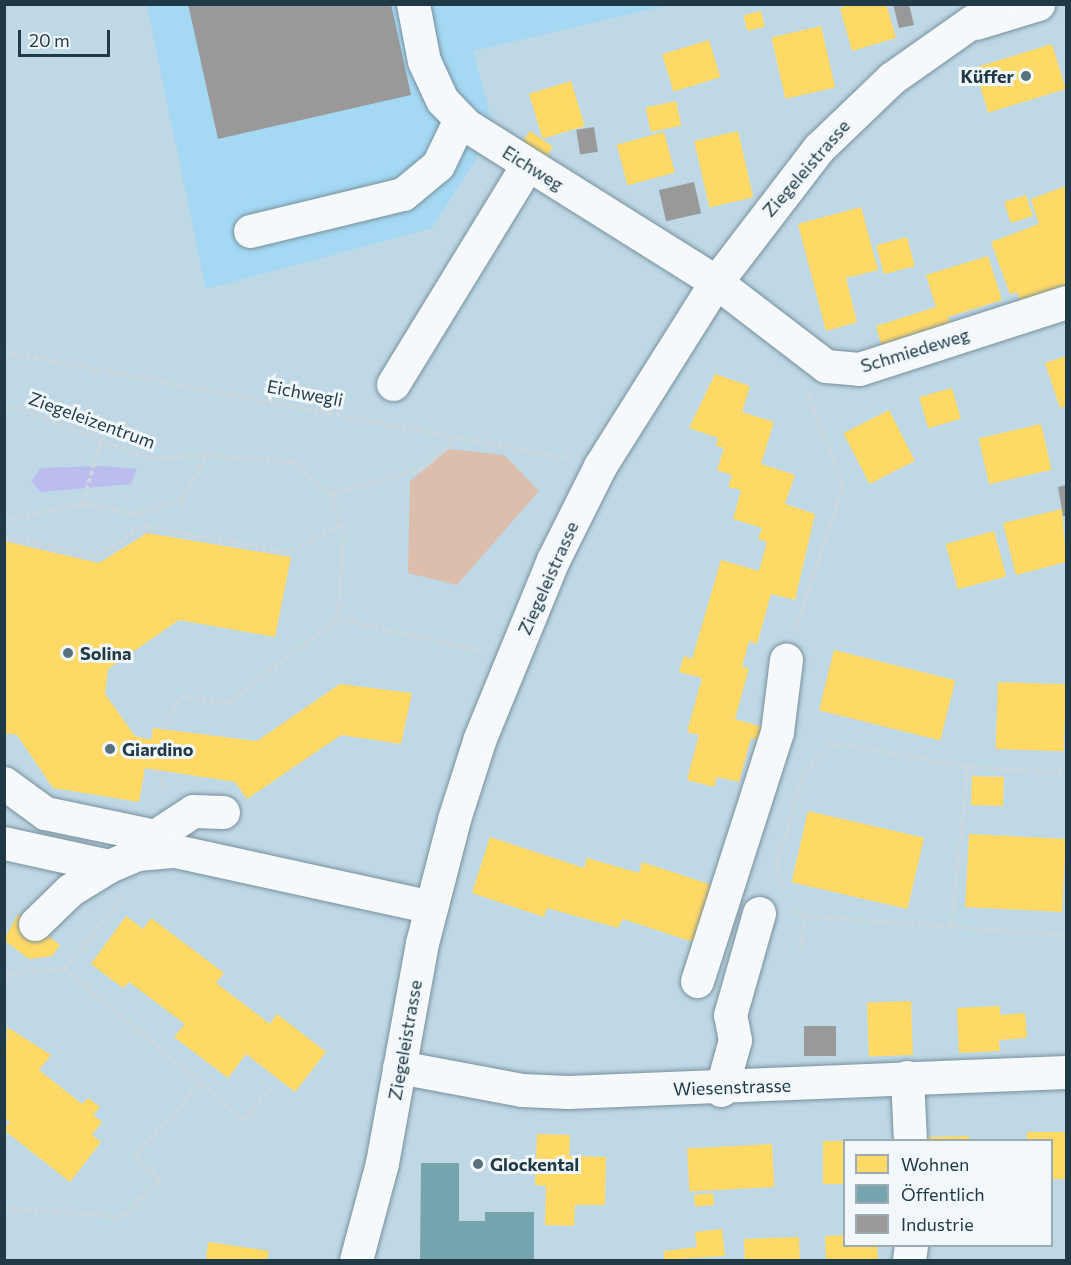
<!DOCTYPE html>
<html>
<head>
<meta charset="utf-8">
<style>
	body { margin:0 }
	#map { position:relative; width:1071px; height:1265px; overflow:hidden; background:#bed8e6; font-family:Commissioner,sans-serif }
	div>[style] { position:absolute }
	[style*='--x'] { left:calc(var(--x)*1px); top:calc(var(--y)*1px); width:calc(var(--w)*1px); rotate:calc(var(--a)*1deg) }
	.built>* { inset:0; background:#a4d8f3 }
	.green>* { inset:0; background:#dcbeac }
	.water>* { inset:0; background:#bbbdee }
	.homes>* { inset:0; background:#ffd966; transform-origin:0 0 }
	.public>* { inset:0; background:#76a5af }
	.industry>* { inset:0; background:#999; transform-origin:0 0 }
	.path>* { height:4px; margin-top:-2px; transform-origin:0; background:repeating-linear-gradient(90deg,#ced7dc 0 4.5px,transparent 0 7.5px) }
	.roads { filter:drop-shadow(0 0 2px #78909c) drop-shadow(0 0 2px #78909c) }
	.minor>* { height:33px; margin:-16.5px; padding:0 16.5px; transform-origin:16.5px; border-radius:16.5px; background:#f5f9fb }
	.dots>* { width:16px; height:16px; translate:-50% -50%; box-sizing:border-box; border:3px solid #f1f7fb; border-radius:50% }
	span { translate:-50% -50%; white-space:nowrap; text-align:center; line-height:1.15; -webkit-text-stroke:6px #f1f7fb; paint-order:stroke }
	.poi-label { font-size:18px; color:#1f3946; font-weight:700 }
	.right { translate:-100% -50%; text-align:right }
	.left { translate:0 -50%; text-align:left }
	.street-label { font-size:18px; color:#1f3946 }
	.frame { position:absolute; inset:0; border:6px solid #1f3946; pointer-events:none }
	.legend { position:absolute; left:843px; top:1139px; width:210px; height:108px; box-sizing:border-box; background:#f1f7fb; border:2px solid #9dabb3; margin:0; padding:8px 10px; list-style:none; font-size:18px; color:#1f3946 }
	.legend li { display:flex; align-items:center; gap:12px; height:30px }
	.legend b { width:30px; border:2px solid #9dabb3 }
	.scale { position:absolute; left:18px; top:30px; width:92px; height:27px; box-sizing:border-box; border:3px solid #1f3946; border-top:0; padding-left:8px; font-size:18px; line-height:21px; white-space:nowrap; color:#1f3946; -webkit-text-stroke:4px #f1f7fb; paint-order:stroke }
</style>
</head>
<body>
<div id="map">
	<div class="built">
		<i style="clip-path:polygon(147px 5px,668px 5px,473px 51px,494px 130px,432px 228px,206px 289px)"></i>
	</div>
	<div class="green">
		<i style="clip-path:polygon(449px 449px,504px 455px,539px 491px,457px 585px,408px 573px,410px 481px)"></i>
	</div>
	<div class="water">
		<i style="clip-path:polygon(101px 466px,137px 469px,131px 484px,40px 492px,31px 481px,41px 468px)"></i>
	</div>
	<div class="homes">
		<i style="clip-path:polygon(853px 4px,886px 4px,896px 38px,852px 51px,840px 8px)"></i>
		<i style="left:761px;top:11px;width:16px;height:18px;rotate:76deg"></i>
		<i style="left:821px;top:26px;width:63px;height:51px;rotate:77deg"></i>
		<i style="left:709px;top:40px;width:39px;height:49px;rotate:73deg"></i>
		<i style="left:1052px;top:44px;width:47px;height:81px;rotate:73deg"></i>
		<i style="left:571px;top:81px;width:47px;height:44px;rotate:73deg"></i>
		<i style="left:676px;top:101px;width:25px;height:31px;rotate:78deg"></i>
		<i style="left:530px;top:131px;width:28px;height:16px;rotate:35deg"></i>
		<i style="left:738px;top:131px;width:68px;height:45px;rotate:77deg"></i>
		<i style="left:664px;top:132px;width:42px;height:49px;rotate:75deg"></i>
		<i style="clip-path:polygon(1066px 186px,1066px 291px,1022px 307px,1017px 292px,1010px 294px,991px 242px,1039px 224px,1031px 199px)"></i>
		<i style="left:1026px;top:195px;width:22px;height:23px;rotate:72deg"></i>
		<i style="clip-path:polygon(861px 207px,878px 270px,846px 278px,857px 322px,826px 331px,798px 224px)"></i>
		<i style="left:907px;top:237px;width:30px;height:32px;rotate:75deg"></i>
		<i style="clip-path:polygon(988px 256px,1002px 300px,948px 317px,951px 325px,882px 347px,876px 326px,936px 307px,926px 275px)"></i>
		<i style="clip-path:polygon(1066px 356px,1066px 406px,1060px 408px,1045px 363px)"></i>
		<i style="clip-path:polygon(715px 374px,750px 386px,742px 412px,774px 422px,761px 464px,795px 475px,785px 504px,815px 514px,795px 600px,771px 594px,757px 644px,749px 641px,742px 667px,749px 668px,735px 719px,763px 727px,759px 740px,751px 738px,739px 782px,717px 777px,714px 787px,687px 780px,699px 735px,687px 732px,702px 678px,679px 672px,684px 656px,692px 659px,721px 560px,759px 571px,767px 542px,758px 539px,762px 528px,733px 519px,741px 490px,728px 487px,732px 475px,717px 470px,724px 448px,716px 446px,718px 438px,689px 428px)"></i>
		<i style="left:952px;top:388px;width:32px;height:34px;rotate:74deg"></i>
		<i style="left:889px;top:410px;width:57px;height:51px;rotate:63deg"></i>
		<i style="left:1041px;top:424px;width:47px;height:64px;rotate:77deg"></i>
		<i style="clip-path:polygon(1062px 509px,1066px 562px,1016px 575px,1003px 523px)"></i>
		<i style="left:994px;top:531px;width:47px;height:50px;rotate:75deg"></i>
		<i style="clip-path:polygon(147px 533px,291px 557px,275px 637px,179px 620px,108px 669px,105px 694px,135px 736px,151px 740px,153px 728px,257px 741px,340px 684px,412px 693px,401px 744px,341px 735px,247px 799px,235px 782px,145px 768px,139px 802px,53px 788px,17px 735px,4px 733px,4px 541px,99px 563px)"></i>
		<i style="left:834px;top:650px;width:125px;height:62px;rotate:14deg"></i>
		<i style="left:998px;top:682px;width:68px;height:67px;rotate:2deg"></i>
		<i style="left:972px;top:776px;width:32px;height:29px;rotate:2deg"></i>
		<i style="left:808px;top:811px;width:119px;height:73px;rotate:13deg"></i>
		<i style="left:969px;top:834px;width:97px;height:73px;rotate:3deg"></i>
		<i style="clip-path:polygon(490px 837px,584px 868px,587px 858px,639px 873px,642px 862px,715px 886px,696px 943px,623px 919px,618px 928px,547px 908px,544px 917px,472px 893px)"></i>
		<i style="clip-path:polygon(18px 914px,60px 945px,52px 956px,29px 959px,4px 940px)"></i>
		<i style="clip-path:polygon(126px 916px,143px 929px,151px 918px,224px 973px,216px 983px,270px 1024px,277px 1014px,326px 1052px,295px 1092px,246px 1054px,228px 1078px,174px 1037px,185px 1024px,129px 982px,123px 988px,91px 964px)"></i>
		<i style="left:911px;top:1001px;width:54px;height:44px;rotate:88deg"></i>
		<i style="clip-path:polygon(1000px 1006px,1000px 1015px,1025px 1013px,1027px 1038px,999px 1040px,1000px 1051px,959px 1053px,957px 1008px)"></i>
		<i style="clip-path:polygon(7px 1027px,51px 1055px,39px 1070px,82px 1104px,88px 1098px,100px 1107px,93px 1115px,102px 1122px,92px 1135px,101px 1142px,70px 1182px,4px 1130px,10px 1122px,4px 1118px)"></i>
		<i style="clip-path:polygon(1027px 1132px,1066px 1132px,1066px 1179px,1052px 1179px,1052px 1140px,1027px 1140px)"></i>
		<i style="clip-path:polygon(537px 1134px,570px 1135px,569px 1156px,606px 1157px,605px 1205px,575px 1205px,574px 1226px,545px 1225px,546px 1186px,535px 1185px)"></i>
		<i style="clip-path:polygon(969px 1136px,969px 1140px,925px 1140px,925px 1137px)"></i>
		<i style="left:823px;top:1141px;width:21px;height:43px"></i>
		<i style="left:772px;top:1144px;width:43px;height:85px;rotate:87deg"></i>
		<i style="left:713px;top:1193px;width:12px;height:19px;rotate:85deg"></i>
		<i style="clip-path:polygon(722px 1229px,725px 1256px,664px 1260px,664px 1251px,697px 1247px,695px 1232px)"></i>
		<i style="clip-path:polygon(844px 1235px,844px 1246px,877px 1246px,878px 1260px,826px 1260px,825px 1236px)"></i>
		<i style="left:799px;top:1237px;width:23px;height:55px;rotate:88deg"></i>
		<i style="clip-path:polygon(208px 1242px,269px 1251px,267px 1260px,206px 1260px)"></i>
	</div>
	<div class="public">
		<i style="clip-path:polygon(421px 1163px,459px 1163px,459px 1221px,485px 1221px,485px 1212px,534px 1212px,534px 1260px,420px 1260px)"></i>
	</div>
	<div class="industry">
		<i style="clip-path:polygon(188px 4px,391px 4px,411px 95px,218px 139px)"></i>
		<i style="clip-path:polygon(893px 4px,909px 4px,914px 25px,899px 28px)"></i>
		<i style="left:594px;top:127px;width:25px;height:18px;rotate:81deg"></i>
		<i style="left:694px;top:182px;width:32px;height:36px;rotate:77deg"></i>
		<i style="clip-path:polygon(1066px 485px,1066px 516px,1063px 516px,1058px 487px)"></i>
		<i style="left:804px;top:1026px;width:32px;height:30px"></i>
	</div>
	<div class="path">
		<i style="--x:4;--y:352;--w:576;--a:10.71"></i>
		<i style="--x:4;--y:408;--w:12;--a:0"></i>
		<i style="--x:16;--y:408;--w:144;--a:20.7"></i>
		<i style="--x:151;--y:459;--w:55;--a:-4.2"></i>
		<i style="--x:206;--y:455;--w:87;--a:4.6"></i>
		<i style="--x:293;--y:462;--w:50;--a:40.1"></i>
		<i style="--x:456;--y:437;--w:46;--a:135.9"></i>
		<i style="--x:423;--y:469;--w:95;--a:164.8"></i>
		<i style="--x:331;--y:494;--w:44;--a:72.8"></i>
		<i style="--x:344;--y:536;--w:83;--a:94.1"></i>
		<i style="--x:338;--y:619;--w:148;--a:12.5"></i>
		<i style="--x:82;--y:504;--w:65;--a:-73"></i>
		<i style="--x:4;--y:520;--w:80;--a:-11.6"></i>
		<i style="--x:82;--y:504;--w:53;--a:10.9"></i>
		<i style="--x:134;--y:514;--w:50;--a:-15.2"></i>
		<i style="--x:182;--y:501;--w:52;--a:-62.4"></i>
		<i style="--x:4;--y:537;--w:97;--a:11.3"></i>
		<i style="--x:99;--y:556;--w:54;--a:-33.7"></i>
		<i style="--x:144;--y:526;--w:147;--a:10.5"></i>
		<i style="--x:289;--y:553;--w:60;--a:-29.1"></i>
		<i style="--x:796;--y:630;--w:152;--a:-72"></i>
		<i style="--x:843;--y:485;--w:101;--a:-111"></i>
		<i style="--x:163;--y:730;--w:38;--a:-63"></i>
		<i style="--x:180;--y:696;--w:47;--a:9.9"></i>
		<i style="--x:226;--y:704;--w:141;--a:-37.2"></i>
		<i style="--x:968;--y:767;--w:98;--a:3.5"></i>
		<i style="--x:156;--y:770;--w:22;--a:63"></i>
		<i style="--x:782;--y:889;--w:26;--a:-103"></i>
		<i style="--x:776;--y:864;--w:97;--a:-72.7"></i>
		<i style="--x:805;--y:771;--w:32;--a:-49"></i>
		<i style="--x:826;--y:747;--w:15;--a:-11"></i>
		<i style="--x:841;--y:744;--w:129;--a:10.3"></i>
		<i style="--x:968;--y:767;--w:163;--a:96"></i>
		<i style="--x:791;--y:910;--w:15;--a:23"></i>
		<i style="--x:805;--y:916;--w:262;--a:4.2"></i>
		<i style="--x:800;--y:951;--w:35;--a:-82"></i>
		<i style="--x:4;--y:966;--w:10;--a:61"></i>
		<i style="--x:64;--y:968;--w:236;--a:40.2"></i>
		<i style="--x:244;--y:1120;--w:43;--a:-49.7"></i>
		<i style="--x:4;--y:980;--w:7;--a:-45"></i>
		<i style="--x:9;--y:975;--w:55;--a:-7.3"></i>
		<i style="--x:64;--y:968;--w:89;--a:-50.4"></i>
		<i style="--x:4;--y:1208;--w:120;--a:4.3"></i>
		<i style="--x:124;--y:1217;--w:52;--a:-45.8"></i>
		<i style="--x:160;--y:1180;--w:34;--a:-137"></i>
		<i style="--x:135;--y:1157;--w:98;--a:-48.7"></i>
	</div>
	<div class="roads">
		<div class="minor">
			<i style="--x:413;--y:4;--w:58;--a:79.1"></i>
			<i style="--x:424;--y:61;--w:43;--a:65.2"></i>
			<i style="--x:442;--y:100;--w:35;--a:46"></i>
			<i style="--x:466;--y:125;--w:295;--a:32.1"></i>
			<i style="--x:716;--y:282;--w:138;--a:37.4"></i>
			<i style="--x:826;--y:366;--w:33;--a:5"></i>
			<i style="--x:859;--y:369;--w:218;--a:-17.9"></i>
			<i style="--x:976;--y:23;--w:65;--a:-17"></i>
			<i style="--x:250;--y:231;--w:157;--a:-13.6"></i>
			<i style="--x:403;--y:194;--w:45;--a:-39.6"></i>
			<i style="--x:438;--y:165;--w:51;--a:-64.4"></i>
			<i style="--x:393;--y:384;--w:257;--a:-58.5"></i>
			<i style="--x:4;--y:783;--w:51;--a:36.2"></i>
			<i style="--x:45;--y:813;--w:112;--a:11.8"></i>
			<i style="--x:155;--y:836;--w:45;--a:-33.3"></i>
			<i style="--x:193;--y:811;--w:30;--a:2"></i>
			<i style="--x:4;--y:843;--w:107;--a:12.4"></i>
			<i style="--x:35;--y:924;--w:49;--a:-44.2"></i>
			<i style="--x:70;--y:890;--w:46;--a:-31.6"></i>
			<i style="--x:109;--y:866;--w:30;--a:-23"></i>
			<i style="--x:137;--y:854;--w:38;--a:-5"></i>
			<i style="--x:175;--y:851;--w:262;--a:12.3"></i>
			<i style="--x:697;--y:981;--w:262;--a:-72.2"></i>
			<i style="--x:777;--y:732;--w:73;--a:-82.9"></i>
			<i style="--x:399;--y:1067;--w:125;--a:10.6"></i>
			<i style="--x:522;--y:1090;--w:46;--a:2.5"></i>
			<i style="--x:568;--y:1092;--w:498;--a:-2.3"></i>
			<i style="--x:907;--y:1077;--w:63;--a:87.3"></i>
			<i style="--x:721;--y:1090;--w:52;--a:-74.4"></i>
			<i style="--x:735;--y:1040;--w:25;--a:-101"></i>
			<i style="--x:730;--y:1015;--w:106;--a:-74.1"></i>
			<i style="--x:356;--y:1260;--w:100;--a:-75"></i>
			<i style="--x:382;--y:1163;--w:224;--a:-79.7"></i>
			<i style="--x:422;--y:943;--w:128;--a:-75.5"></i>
			<i style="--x:454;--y:819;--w:85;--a:-72.2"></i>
			<i style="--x:480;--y:738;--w:192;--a:-67.7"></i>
			<i style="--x:553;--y:560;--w:105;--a:-63.4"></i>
			<i style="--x:600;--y:466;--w:218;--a:-57.8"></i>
			<i style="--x:716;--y:282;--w:169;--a:-52.5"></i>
			<i style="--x:819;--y:148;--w:101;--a:-43.8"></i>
			<i style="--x:892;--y:78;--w:128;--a:-35.2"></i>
			<i style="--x:909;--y:1260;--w:14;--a:-82"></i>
		</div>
	</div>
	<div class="dots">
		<i style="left:1026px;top:76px;background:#57717e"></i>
		<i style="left:68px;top:653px;background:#57717e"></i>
		<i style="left:110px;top:749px;background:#57717e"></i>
		<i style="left:478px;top:1164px;background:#57717e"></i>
	</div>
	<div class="poi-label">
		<span class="right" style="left:1014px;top:76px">Küffer</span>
		<span class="left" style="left:80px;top:653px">Solina</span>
		<span class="left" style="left:122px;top:749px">Giardino</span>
		<span class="left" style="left:490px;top:1164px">Glockental</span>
	</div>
	<div class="street-label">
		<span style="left:533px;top:168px;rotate:32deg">Eichweg</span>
		<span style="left:806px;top:168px;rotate:-49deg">Ziegeleistrasse</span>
		<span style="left:915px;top:350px;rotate:-17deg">Schmiedeweg</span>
		<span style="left:305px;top:393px;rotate:11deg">Eichwegli</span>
		<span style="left:92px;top:420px;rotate:20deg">Ziegeleizentrum</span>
		<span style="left:548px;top:578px;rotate:-66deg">Ziegeleistrasse</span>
		<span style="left:405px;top:1040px;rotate:-80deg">Ziegeleistrasse</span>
		<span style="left:732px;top:1087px;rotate:-2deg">Wiesenstrasse</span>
	</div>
	<div class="frame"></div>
	<ul class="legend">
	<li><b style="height:16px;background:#ffd966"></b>Wohnen</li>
	<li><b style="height:16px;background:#76a5af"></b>Öffentlich</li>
	<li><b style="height:16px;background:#999"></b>Industrie</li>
	</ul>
	<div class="scale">20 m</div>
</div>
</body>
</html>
